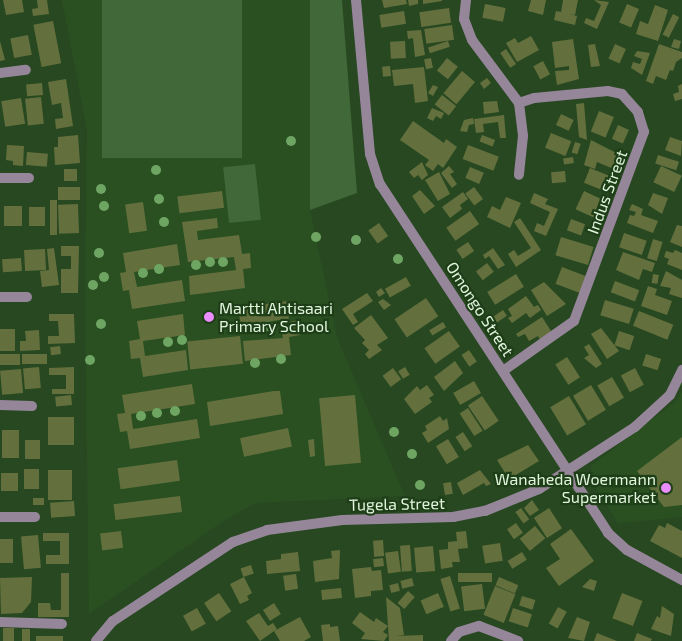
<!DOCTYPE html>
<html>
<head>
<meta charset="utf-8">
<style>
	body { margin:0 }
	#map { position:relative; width:682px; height:641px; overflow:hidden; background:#284821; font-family:"Exo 2",sans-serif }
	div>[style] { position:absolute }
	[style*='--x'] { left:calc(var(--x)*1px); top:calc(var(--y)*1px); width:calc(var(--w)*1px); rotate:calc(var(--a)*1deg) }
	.built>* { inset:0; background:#2a5022 }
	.green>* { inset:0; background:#406838; transform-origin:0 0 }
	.building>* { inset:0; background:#63703d; transform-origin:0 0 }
	.minor>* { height:10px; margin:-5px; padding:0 5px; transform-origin:5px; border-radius:5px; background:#96869a }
	.trees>* { width:10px; height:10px; margin:-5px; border-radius:50%; background:#6ea563 }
	.dots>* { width:14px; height:14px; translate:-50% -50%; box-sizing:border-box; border:2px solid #1d3e17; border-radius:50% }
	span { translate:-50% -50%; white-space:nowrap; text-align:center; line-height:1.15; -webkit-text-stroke:4.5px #1d3e17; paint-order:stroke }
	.street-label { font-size:16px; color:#e1f5dd }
	.poi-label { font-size:16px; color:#e1f5dd }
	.left { translate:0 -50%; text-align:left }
	.right { translate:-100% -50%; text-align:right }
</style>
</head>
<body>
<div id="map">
	<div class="built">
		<i style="clip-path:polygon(62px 0,310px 0,310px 210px,337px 337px,405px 496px,255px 503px,222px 522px,89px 614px,85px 298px,87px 130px)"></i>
		<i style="clip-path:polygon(682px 392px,682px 517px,618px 523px,592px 481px,591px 466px,675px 402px)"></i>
	</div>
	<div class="green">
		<i style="left:102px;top:0;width:140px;height:158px"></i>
		<i style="clip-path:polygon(310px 0,342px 0,357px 193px,310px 210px)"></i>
		<i style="left:255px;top:164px;width:56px;height:32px;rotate:84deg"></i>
	</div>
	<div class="building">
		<i style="clip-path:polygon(3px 0,22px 0,24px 12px,6px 15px)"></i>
		<i style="clip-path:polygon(37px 0,47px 0,49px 14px,33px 16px,32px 9px,38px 8px)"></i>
		<i style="clip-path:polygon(382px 0,406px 0,407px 4px,384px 8px)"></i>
		<i style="clip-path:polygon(408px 0,418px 0,418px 4px,409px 6px)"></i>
		<i style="clip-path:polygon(423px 0,442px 0,442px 1px,423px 4px)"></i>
		<i style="clip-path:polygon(531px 0,546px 0,543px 15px,528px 11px)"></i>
		<i style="clip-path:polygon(563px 0,578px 0,575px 15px,569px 14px,577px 16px,575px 25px,554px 20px,556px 11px,561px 12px)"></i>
		<i style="clip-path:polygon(594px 0,609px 2px,597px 29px,584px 23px,586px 18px,594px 21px,601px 5px)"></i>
		<i style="left:485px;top:4px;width:21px;height:14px;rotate:11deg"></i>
		<i style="left:627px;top:4px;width:13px;height:20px;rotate:23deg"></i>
		<i style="clip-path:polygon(655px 5px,668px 10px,658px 41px,636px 34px,640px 21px,648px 24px)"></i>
		<i style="left:449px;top:8px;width:15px;height:30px;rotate:82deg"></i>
		<i style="left:404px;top:11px;width:13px;height:25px;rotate:81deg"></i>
		<i style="left:673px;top:14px;width:7px;height:23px;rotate:27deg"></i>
		<i style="left:53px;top:21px;width:43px;height:20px;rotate:79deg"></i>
		<i style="left:452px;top:25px;width:15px;height:28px;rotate:82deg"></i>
		<i style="clip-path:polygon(421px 30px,425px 55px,415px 57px,413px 38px,408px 39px,407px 31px)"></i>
		<i style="left:28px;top:35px;width:20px;height:18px;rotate:79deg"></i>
		<i style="clip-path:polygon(531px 36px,539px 50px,517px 62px,506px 43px,515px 38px,518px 43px)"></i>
		<i style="clip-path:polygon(573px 39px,579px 79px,557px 85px,555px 71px,569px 70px,569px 66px,555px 68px,552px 42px)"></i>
		<i style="clip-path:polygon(674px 39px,681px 41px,679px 49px,671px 47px)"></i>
		<i style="clip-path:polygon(0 41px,5px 60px,0 61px)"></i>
		<i style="left:405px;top:41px;width:17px;height:15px;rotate:87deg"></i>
		<i style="left:448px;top:41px;width:6px;height:21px;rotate:72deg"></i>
		<i style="clip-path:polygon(595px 44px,600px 66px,591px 67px,588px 45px)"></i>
		<i style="left:615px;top:44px;width:12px;height:16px;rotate:24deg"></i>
		<i style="clip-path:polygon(659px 44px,682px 52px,682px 58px,676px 62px,673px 71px,670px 70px,666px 80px,656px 76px,653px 84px,646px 81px)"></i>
		<i style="left:506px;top:49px;width:18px;height:7px;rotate:56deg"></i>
		<i style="clip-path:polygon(637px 51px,650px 53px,642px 75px,631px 68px,633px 62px,640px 64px,642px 59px,634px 56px)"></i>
		<i style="left:431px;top:58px;width:10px;height:7px;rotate:79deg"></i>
		<i style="left:447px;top:58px;width:14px;height:16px;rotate:39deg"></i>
		<i style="left:543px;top:61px;width:15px;height:11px;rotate:62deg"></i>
		<i style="left:390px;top:66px;width:10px;height:8px;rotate:84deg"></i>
		<i style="clip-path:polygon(424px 67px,428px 101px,415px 103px,413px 84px,394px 86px,392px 70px)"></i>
		<i style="left:462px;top:71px;width:17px;height:29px;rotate:40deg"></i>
		<i style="clip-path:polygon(487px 78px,491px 83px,484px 89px,480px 83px)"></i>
		<i style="clip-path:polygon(66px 79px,73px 126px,56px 129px,55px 119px,63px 118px,61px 103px,52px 105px,48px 82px)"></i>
		<i style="left:42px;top:83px;width:12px;height:16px;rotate:85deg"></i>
		<i style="clip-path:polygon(682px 84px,682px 99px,675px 101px,673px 94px,679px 92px,678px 86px)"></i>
		<i style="clip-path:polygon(433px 85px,438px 87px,433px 96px,428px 93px)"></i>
		<i style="left:442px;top:95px;width:18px;height:12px;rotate:38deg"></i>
		<i style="left:41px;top:97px;width:27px;height:16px;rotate:84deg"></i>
		<i style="left:21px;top:98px;width:26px;height:20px;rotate:81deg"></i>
		<i style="clip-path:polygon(497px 101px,499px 112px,484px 114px,483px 102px)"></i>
		<i style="clip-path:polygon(584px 103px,587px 140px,579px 137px,576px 104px)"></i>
		<i style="clip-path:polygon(432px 108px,444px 113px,441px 119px,436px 116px,433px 121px,427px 118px)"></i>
		<i style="left:599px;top:111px;width:16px;height:22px;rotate:22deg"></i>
		<i style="left:561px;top:114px;width:14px;height:12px;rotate:25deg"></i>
		<i style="clip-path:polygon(504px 115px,506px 138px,500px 138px,498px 122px,483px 124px,484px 132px,476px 133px,474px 119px)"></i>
		<i style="clip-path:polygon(473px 118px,474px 124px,469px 125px,467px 132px,460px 131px,464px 120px)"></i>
		<i style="clip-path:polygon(413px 121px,444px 143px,446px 139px,457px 147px,443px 168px,438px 164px,433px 171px,425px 165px,429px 160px,400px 140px)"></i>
		<i style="left:618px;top:125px;width:12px;height:15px;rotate:24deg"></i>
		<i style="left:551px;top:133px;width:22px;height:16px;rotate:22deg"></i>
		<i style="clip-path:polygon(78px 135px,80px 163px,55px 165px,54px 147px,58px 147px,58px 137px)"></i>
		<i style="left:482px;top:135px;width:14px;height:7px;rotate:21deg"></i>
		<i style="clip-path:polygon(670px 137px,682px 141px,681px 156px,665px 150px)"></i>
		<i style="clip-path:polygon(591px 140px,622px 156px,616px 170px,597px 162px,595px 169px,584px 165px)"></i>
		<i style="left:575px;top:142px;width:6px;height:11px;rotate:18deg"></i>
		<i style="clip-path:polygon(7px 145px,24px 146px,23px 166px,13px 165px,13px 161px,6px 160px)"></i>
		<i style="left:468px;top:145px;width:33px;height:15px;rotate:21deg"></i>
		<i style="left:27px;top:152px;width:21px;height:13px;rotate:5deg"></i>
		<i style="left:658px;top:155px;width:22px;height:9px;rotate:18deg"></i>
		<i style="left:573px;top:157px;width:6px;height:10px;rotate:81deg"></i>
		<i style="clip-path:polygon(422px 162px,428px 175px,422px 180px,418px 175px,414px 178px,409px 172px)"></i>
		<i style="clip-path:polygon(449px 166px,454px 172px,450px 174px,457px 184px,452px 188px,441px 173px)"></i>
		<i style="left:661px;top:166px;width:23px;height:18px;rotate:25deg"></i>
		<i style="left:470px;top:167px;width:15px;height:12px;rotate:23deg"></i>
		<i style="left:590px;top:168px;width:22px;height:16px;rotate:22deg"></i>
		<i style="left:64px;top:169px;width:13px;height:12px"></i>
		<i style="left:565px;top:171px;width:11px;height:14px;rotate:85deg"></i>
		<i style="clip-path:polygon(439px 172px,450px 194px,438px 201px,425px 180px)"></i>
		<i style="left:58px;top:187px;width:22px;height:13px"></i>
		<i style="left:474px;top:187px;width:15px;height:11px;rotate:53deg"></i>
		<i style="clip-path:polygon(420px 190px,435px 206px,424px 214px,412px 196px)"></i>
		<i style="left:222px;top:191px;width:17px;height:45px;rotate:83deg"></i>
		<i style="left:584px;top:191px;width:23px;height:20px;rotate:25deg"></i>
		<i style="clip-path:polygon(463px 192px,468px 199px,460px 205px,462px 209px,450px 218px,442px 207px)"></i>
		<i style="clip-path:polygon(534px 193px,548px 199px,545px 204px,558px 209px,546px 236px,534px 231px,537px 223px,544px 226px,550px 212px,530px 203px)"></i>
		<i style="clip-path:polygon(653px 193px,668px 198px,662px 214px,648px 205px)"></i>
		<i style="clip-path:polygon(506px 197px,521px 203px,510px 228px,487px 217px,492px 206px,500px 210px)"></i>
		<i style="left:50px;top:200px;width:7px;height:35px"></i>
		<i style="left:143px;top:202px;width:29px;height:18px;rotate:82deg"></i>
		<i style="left:78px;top:204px;width:29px;height:20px;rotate:88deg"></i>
		<i style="clip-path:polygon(632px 204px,643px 209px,641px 215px,658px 221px,653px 233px,627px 223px,630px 215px,634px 216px,636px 212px,629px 210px)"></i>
		<i style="left:4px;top:206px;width:18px;height:20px"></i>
		<i style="left:45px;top:207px;width:19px;height:16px;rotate:90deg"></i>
		<i style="left:470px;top:211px;width:16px;height:29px;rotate:55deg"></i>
		<i style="clip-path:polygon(217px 218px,218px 228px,197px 231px,198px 240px,239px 235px,242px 254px,250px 253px,251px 268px,243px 269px,245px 288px,190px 295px,189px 276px,236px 270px,234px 257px,188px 262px,182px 222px)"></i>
		<i style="clip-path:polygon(520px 218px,541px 250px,516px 267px,508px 254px,514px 250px,518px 256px,531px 248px,514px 222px)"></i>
		<i style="left:571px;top:219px;width:15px;height:12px;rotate:20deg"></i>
		<i style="left:379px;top:223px;width:16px;height:13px;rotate:55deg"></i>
		<i style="clip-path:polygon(677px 225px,682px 226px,682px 247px,670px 242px)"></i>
		<i style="left:624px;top:233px;width:24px;height:15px;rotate:19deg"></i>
		<i style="left:561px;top:237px;width:34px;height:19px;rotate:17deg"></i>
		<i style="left:653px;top:239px;width:10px;height:20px;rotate:17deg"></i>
		<i style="left:468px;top:242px;width:11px;height:14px;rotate:56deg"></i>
		<i style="clip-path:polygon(177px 244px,180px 265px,134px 272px,137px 287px,182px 280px,185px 301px,132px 309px,129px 290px,123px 291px,120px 273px,126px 272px,123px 253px)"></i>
		<i style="clip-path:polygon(61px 246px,79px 246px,78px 293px,61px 293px,61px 269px,71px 269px,71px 256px,61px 256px)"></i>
		<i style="clip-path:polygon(54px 248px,59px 285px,42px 287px,40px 271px,49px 270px,47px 249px)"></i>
		<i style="clip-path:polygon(493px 248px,505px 265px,498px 269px,489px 256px,485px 259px,483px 255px)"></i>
		<i style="left:45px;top:249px;width:21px;height:21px;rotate:87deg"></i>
		<i style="clip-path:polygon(675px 250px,682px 253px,682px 270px,667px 264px,669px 259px,664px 257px,666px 251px,673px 253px)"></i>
		<i style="clip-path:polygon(623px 252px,655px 263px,652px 272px,643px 269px,639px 280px,616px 270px)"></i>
		<i style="left:21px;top:258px;width:13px;height:19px;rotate:86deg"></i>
		<i style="left:487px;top:263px;width:11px;height:14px;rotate:52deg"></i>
		<i style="left:562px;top:267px;width:28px;height:18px;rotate:21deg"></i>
		<i style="clip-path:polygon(666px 271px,682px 280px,682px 298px,669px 294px,671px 288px,660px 286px)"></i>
		<i style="left:516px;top:274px;width:15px;height:34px;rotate:58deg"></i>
		<i style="left:653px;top:274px;width:6px;height:9px;rotate:9deg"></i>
		<i style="left:406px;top:277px;width:10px;height:24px;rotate:61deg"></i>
		<i style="left:615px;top:281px;width:26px;height:12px;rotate:21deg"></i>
		<i style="clip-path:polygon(544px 282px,566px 304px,547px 316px,531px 290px)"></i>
		<i style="clip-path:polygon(648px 286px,657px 289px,655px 295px,672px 301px,667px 315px,641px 306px)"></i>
		<i style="clip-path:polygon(381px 288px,385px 293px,379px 297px,376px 292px)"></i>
		<i style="clip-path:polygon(367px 293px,373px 301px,353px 314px,358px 322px,353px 325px,342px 309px)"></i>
		<i style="clip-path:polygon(526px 296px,534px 307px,538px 305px,541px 310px,530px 318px,526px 313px,512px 323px,508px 318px,512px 316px,508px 309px)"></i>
		<i style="left:426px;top:298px;width:22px;height:38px;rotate:56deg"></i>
		<i style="clip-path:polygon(383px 299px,391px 305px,384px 310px,378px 302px)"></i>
		<i style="left:605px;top:300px;width:30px;height:16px;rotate:17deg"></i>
		<i style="clip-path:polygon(287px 301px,289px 322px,298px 320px,300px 335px,289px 337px,291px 355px,245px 361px,243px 341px,283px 338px,279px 320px,241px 326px,238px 308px)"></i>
		<i style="left:503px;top:310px;width:7px;height:15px;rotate:56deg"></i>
		<i style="left:639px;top:311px;width:37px;height:16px;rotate:22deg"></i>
		<i style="clip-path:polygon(49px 314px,74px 314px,75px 343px,48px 344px,48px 336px,59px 336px,58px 321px,49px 321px)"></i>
		<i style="clip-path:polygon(183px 314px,185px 335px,143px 341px,145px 356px,186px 350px,188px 370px,143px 377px,140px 358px,131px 359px,129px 341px,140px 339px,137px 321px)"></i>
		<i style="clip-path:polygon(371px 315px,388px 338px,377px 345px,382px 350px,369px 359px,365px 354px,369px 350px,362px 343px,365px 340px,354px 328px)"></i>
		<i style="clip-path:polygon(542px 317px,551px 331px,547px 336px,540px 340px,538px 336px,529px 341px,525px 334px,518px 337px,516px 334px)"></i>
		<i style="left:443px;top:322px;width:6px;height:16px;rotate:59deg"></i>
		<i style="clip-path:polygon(601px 328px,619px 351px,607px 359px,591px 334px)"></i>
		<i style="left:0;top:329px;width:15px;height:22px"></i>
		<i style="clip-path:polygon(39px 330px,40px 350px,20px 351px,20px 341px,26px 341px,25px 331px)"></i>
		<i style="left:449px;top:331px;width:19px;height:30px;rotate:55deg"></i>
		<i style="left:619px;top:331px;width:16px;height:15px;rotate:18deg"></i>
		<i style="left:240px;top:336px;width:28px;height:53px;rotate:84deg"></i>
		<i style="clip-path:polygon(589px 344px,602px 364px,596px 368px,584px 358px,589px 355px,584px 347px)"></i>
		<i style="left:60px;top:346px;width:8px;height:10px;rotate:83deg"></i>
		<i style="left:469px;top:350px;width:14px;height:9px;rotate:56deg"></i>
		<i style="left:20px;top:354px;width:11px;height:20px;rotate:90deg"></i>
		<i style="left:47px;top:354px;width:10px;height:25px;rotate:90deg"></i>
		<i style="left:646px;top:354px;width:16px;height:12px;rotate:18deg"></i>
		<i style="left:567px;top:357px;width:24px;height:14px;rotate:57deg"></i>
		<i style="clip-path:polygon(455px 361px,463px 373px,444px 391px,434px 377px)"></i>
		<i style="left:39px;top:367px;width:21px;height:16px;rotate:85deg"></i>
		<i style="clip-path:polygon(74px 367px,74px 394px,52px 394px,52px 389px,66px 389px,66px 375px,49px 375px,49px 368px)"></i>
		<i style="left:405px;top:367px;width:9px;height:8px;rotate:58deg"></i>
		<i style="left:393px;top:368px;width:14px;height:13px;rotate:54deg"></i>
		<i style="left:635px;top:368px;width:19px;height:16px;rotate:62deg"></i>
		<i style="left:21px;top:369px;width:24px;height:21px;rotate:85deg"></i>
		<i style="left:612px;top:377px;width:24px;height:17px;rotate:60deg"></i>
		<i style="left:474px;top:381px;width:14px;height:24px;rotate:60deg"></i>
		<i style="clip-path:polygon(192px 384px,195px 404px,131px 414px,133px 429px,197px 419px,200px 438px,130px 449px,127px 431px,120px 432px,117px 414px,125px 413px,122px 395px)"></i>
		<i style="clip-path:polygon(427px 385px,434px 395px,429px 398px,432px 402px,415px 414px,404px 399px,417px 386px,420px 390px)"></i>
		<i style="left:591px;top:385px;width:29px;height:21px;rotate:59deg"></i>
		<i style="clip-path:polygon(274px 391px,280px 391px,283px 414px,210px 426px,207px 402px)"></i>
		<i style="left:71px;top:395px;width:10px;height:16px;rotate:84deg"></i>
		<i style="left:355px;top:395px;width:68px;height:36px;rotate:85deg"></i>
		<i style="left:482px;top:396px;width:30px;height:17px;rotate:56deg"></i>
		<i style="left:569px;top:396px;width:33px;height:22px;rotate:59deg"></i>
		<i style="left:468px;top:408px;width:27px;height:10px;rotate:57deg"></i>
		<i style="clip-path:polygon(440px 416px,443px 421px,447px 418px,449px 429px,428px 443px,422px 433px,427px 430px,425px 426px)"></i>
		<i style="left:48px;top:417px;width:26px;height:28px"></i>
		<i style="left:288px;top:428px;width:19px;height:49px;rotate:78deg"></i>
		<i style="left:2px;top:430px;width:17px;height:28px"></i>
		<i style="left:463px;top:432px;width:17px;height:9px;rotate:57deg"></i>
		<i style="clip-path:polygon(682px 437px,682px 505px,664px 507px,637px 471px)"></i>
		<i style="clip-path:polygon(314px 439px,315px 456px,310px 457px,308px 440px)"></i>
		<i style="left:448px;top:439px;width:21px;height:14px;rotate:59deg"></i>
		<i style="left:25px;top:440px;width:15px;height:19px"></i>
		<i style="clip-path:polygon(528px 445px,539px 461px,509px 479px,497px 460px)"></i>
		<i style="left:177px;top:460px;width:21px;height:60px;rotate:82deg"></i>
		<i style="left:24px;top:469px;width:15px;height:20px"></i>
		<i style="left:48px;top:470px;width:24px;height:30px"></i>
		<i style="clip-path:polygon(480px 470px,491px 484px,486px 486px,484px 483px,463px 495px,457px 483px)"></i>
		<i style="left:1px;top:473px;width:17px;height:18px"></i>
		<i style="left:451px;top:482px;width:12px;height:8px;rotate:81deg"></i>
		<i style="left:180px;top:496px;width:16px;height:67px;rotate:83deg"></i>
		<i style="left:44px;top:498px;width:7px;height:11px;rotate:90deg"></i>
		<i style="clip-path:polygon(532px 500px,539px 510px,530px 516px,524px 508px)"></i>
		<i style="left:74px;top:501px;width:15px;height:24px;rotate:86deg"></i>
		<i style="left:521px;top:508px;width:14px;height:7px;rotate:54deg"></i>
		<i style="left:549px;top:508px;width:24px;height:18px;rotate:57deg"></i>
		<i style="left:516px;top:523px;width:12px;height:11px;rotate:55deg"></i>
		<i style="clip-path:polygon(667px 523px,682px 531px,682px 558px,650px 541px,659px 525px,665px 528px)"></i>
		<i style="left:535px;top:526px;width:16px;height:20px;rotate:50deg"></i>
		<i style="clip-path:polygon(571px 529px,594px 561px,559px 586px,546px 568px,560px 559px,550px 544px)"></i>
		<i style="left:121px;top:531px;width:17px;height:21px;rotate:83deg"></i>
		<i style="clip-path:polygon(466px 531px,468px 548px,458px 549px,460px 562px,452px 562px,453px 567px,441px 569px,439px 550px,448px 549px,448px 542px,457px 541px,456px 532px)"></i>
		<i style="clip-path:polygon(43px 533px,69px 533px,69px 564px,46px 564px,46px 555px,60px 555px,60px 541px,43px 541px)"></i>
		<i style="left:38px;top:535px;width:33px;height:17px;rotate:85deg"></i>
		<i style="left:0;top:539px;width:13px;height:24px"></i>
		<i style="left:383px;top:540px;width:16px;height:10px;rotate:86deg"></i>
		<i style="left:500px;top:543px;width:18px;height:18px;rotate:81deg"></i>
		<i style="left:410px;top:545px;width:26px;height:10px;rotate:86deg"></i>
		<i style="left:433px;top:546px;width:25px;height:19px;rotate:85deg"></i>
		<i style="clip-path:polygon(340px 550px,339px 579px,315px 582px,313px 561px,332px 558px,331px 551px)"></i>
		<i style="left:398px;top:551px;width:21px;height:13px;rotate:82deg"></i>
		<i style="clip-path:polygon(298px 552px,300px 571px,267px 574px,266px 561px,281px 559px,281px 554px)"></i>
		<i style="left:522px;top:552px;width:9px;height:17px;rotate:58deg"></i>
		<i style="left:383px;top:558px;width:8px;height:10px;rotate:83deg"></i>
		<i style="left:251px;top:565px;width:9px;height:11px;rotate:72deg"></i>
		<i style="clip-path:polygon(371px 567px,372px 571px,381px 570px,383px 590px,371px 591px,371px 596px,355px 598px,352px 569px)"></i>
		<i style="clip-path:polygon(61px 573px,69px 573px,69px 617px,38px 617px,38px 603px,50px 603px,51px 610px,61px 610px)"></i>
		<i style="left:492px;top:573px;width:9px;height:34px;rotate:90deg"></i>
		<i style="left:296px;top:574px;width:15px;height:13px;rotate:82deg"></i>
		<i style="left:450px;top:576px;width:34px;height:10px;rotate:73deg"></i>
		<i style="clip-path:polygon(32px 577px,31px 602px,22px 613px,1px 614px,0 578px)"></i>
		<i style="clip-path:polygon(244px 577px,252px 593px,247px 596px,249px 600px,240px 604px,230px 584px)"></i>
		<i style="left:499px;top:577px;width:21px;height:9px;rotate:23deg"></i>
		<i style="left:412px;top:578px;width:8px;height:12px;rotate:76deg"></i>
		<i style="clip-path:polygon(590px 579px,597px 581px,594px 591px,582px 587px)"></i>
		<i style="left:398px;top:583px;width:8px;height:9px;rotate:76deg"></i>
		<i style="left:482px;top:584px;width:25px;height:21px;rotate:83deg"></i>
		<i style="left:495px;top:586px;width:22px;height:31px;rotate:22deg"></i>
		<i style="left:341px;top:588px;width:10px;height:20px;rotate:84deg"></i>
		<i style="left:408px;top:591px;width:9px;height:16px;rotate:41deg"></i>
		<i style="left:219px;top:593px;width:22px;height:18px;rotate:56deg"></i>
		<i style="left:438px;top:593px;width:15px;height:19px;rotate:67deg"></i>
		<i style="left:622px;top:593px;width:22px;height:27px;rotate:21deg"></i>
		<i style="left:522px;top:596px;width:14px;height:10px;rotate:17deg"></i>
		<i style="clip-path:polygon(386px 597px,400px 608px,404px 635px,396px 636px,423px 635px,423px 641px,389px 641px)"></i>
		<i style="left:274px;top:603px;width:13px;height:13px;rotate:58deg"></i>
		<i style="clip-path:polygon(662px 606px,674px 614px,671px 636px,651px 629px,657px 616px,660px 618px)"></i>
		<i style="left:558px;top:607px;width:10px;height:19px;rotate:29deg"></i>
		<i style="left:197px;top:608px;width:18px;height:16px;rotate:61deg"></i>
		<i style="left:513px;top:608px;width:20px;height:14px;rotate:18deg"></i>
		<i style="clip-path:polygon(360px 612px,374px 622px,376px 618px,388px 626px,383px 632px,388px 635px,384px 641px,361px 639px,365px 633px,352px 623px)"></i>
		<i style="clip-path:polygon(259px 613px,268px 626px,273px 623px,277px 629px,260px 641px,246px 621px)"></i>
		<i style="clip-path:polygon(300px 617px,311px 637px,304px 641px,280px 641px,274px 631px)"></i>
		<i style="clip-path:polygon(577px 617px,590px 622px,584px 641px,568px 638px)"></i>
		<i style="clip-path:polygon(330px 624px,330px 627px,338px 626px,340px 641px,323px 641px,321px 625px)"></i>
		<i style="left:3px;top:628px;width:11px;height:13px"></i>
		<i style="left:22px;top:629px;width:8px;height:12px"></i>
		<i style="clip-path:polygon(597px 633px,617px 641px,594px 641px)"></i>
		<i style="clip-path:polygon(637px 633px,652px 639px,651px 641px,634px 641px)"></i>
		<i style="left:36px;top:636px;width:27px;height:5px"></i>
	</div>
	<div class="minor">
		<i style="--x:356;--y:0;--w:155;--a:84.8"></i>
		<i style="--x:370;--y:154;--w:32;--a:72"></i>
		<i style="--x:380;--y:184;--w:417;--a:56.8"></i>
		<i style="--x:608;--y:533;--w:25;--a:42"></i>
		<i style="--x:627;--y:550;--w:63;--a:28.6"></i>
		<i style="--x:466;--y:0;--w:19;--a:96"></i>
		<i style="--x:464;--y:19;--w:22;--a:69"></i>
		<i style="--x:472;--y:40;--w:79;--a:53.3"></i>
		<i style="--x:519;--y:103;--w:33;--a:83"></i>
		<i style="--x:523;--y:136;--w:39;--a:96"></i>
		<i style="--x:0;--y:73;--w:26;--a:-7"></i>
		<i style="--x:0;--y:178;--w:29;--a:0"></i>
		<i style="--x:0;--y:297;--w:27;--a:0"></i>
		<i style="--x:503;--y:371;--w:87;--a:-35.2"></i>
		<i style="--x:574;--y:321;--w:202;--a:-69.7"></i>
		<i style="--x:644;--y:132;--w:21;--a:-107"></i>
		<i style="--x:638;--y:112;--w:24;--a:-132"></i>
		<i style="--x:622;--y:94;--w:14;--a:-168"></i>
		<i style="--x:608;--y:91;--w:74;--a:174.6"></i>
		<i style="--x:534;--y:98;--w:16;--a:162"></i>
		<i style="--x:0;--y:405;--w:32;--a:2"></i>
		<i style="--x:0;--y:517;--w:35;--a:0"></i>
		<i style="--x:0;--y:622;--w:62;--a:1.8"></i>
		<i style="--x:96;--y:641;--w:26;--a:-50"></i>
		<i style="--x:113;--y:621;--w:144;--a:-33.4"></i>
		<i style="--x:233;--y:542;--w:36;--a:-19"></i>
		<i style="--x:267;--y:530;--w:76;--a:-7.6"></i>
		<i style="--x:342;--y:520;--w:111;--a:-1.5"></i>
		<i style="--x:453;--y:517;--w:33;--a:-11"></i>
		<i style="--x:485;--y:511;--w:58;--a:-22.2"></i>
		<i style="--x:539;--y:489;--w:114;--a:-32.9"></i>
		<i style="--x:635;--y:427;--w:47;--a:-42.4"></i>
		<i style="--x:670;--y:395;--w:28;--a:-64"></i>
		<i style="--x:451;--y:641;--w:12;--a:-48"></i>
		<i style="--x:459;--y:632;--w:21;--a:-17"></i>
		<i style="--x:479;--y:626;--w:42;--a:21"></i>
	</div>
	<div class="trees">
		<i style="left:291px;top:141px"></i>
		<i style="left:156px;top:170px"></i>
		<i style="left:101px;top:189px"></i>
		<i style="left:159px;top:199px"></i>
		<i style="left:104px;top:206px"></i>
		<i style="left:164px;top:222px"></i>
		<i style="left:316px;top:237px"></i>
		<i style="left:356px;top:240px"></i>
		<i style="left:99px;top:253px"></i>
		<i style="left:398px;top:259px"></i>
		<i style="left:210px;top:262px"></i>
		<i style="left:223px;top:262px"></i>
		<i style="left:196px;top:265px"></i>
		<i style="left:159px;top:269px"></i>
		<i style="left:143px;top:273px"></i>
		<i style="left:104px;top:277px"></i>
		<i style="left:93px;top:285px"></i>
		<i style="left:101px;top:324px"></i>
		<i style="left:268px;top:326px"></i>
		<i style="left:250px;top:328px"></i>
		<i style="left:182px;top:340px"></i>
		<i style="left:168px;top:342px"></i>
		<i style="left:281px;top:359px"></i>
		<i style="left:90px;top:360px"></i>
		<i style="left:255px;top:363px"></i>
		<i style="left:175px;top:411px"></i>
		<i style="left:157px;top:413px"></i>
		<i style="left:141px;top:416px"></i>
		<i style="left:394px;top:432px"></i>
		<i style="left:412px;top:454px"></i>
		<i style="left:420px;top:485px"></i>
	</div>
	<div class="dots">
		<i style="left:209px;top:317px;background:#ea8dfd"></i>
		<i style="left:666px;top:488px;background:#ea8dfd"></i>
	</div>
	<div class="street-label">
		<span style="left:607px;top:192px;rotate:-70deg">Indus Street</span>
		<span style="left:480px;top:309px;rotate:57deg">Omongo Street</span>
		<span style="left:397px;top:504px;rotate:-1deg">Tugela Street</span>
	</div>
	<div class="poi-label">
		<span class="left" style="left:219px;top:317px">Martti Ahtisaari<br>Primary School</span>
		<span class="right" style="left:656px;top:488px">Wanaheda Woermann<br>Supermarket</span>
	</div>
</div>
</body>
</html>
